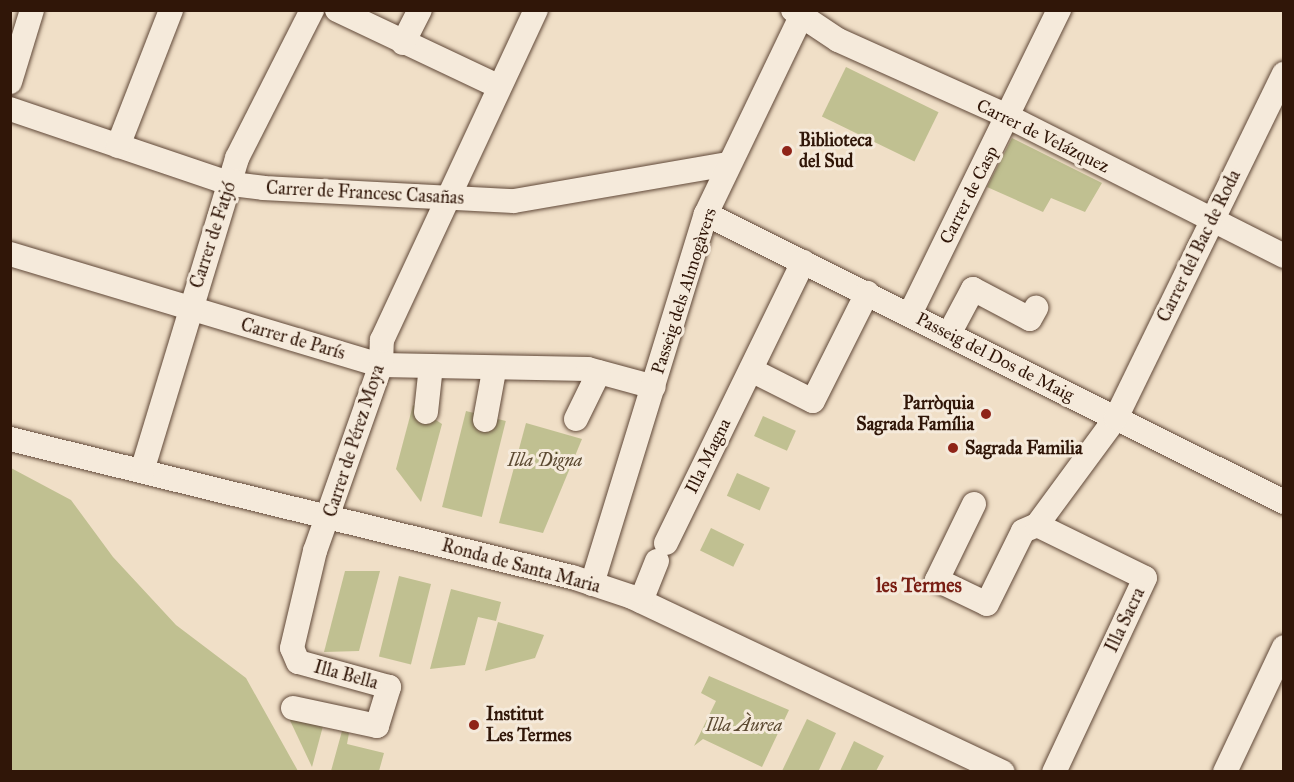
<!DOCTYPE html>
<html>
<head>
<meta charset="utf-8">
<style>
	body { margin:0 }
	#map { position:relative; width:1294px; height:782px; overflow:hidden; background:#f0dfc7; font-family:"IM FELL Great Primer",serif }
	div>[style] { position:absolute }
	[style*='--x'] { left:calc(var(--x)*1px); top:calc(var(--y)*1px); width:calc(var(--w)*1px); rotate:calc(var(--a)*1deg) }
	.green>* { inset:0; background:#c0c091; transform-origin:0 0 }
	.roads { filter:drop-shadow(0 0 2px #604838) drop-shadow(0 0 2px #604838) }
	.minor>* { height:24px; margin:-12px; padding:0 12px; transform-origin:12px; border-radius:12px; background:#f5eadb }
	.dots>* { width:16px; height:16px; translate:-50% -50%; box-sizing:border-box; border:3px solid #f5eadb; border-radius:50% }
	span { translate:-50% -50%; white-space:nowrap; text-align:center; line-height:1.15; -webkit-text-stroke:6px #f5eadb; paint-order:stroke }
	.street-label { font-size:18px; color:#301608 }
	.poi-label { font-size:18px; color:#301608; font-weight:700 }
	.left { translate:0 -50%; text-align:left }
	.right { translate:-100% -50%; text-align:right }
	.park-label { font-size:18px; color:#5b4931; font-style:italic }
	.neighbourhood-label { font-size:20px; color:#7a1f14; font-weight:700 }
	.frame { position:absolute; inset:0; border:12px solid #301608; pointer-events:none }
</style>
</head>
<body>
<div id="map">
	<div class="green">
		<i style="left:846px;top:67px;width:103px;height:55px;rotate:26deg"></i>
		<i style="clip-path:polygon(1012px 138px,1102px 183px,1085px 212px,1051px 198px,1043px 212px,987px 187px)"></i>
		<i style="clip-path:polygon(413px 405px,442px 424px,421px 502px,396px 469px)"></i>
		<i style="left:466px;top:411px;width:41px;height:99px;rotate:14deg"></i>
		<i style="left:763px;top:416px;width:36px;height:22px;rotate:24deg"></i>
		<i style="clip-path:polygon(526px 423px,582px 439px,543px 533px,499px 523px)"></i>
		<i style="clip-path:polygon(11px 468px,71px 500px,113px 557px,176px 625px,246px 678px,298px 771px,11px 771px)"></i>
		<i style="left:737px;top:473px;width:36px;height:25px;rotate:24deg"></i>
		<i style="left:711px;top:528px;width:37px;height:25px;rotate:26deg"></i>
		<i style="clip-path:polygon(345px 571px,380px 571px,359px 651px,324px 652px)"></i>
		<i style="left:399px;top:576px;width:33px;height:83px;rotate:14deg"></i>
		<i style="clip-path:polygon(451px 589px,501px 602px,496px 621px,478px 617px,465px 665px,430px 669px)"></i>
		<i style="clip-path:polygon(498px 622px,544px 635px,535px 658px,485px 671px)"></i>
		<i style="clip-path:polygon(709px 676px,789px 710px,762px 767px,703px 739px,694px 746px,716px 701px,701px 693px)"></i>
		<i style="clip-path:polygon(286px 712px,323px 726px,312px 767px)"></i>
		<i style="clip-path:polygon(807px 719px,836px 733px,819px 770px,782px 771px)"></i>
		<i style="clip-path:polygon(342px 731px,349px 733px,347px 744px,384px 753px,379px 771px,331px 771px)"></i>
		<i style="clip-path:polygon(854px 741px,884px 756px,876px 771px,840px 771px)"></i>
	</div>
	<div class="roads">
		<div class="minor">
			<i style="--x:337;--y:10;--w:178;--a:25.3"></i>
			<i style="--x:793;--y:10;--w:54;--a:33.7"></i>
			<i style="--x:838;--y:40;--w:188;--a:24.2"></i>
			<i style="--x:1009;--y:117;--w:308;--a:26.8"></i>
			<i style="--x:403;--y:43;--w:37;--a:-63"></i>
			<i style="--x:10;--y:82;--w:75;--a:-73"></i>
			<i style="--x:10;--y:109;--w:234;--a:18.7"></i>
			<i style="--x:232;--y:184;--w:31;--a:7"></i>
			<i style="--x:263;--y:188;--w:251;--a:3"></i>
			<i style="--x:514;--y:201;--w:218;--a:-9.8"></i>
			<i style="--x:118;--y:146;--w:146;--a:-68.7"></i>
			<i style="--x:706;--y:214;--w:646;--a:26.49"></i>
			<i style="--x:10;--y:254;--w:387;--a:16.7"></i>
			<i style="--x:381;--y:365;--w:207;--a:1.1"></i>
			<i style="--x:588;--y:369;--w:68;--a:15.3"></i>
			<i style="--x:910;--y:314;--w:339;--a:-63.9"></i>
			<i style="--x:949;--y:334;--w:51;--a:-61.9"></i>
			<i style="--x:973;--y:289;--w:64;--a:27.8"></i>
			<i style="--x:1030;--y:319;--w:13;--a:-61"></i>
			<i style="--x:751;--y:370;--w:69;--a:26.6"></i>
			<i style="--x:813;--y:401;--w:121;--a:-63.4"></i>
			<i style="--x:426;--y:412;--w:46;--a:-83.8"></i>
			<i style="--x:576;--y:419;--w:52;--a:-63.9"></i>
			<i style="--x:485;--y:420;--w:50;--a:-79.6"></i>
			<i style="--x:10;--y:439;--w:579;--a:13.8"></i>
			<i style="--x:572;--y:577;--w:63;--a:18.4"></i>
			<i style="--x:632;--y:597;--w:410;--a:25.3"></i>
			<i style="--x:142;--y:471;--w:327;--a:-73.1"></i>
			<i style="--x:237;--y:158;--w:166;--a:-63.1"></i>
			<i style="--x:974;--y:504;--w:85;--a:116"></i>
			<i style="--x:937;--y:580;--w:55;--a:25.6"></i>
			<i style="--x:987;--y:604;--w:81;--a:-63.7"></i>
			<i style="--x:1023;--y:531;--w:15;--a:-23"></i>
			<i style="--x:1037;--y:525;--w:133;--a:-53.6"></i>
			<i style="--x:1116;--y:418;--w:383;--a:-64"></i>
			<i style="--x:1037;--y:525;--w:120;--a:26.1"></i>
			<i style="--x:1145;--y:578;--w:214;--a:115.1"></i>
			<i style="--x:666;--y:543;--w:313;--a:-64"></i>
			<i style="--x:592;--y:584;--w:387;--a:-72.9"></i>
			<i style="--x:706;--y:214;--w:226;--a:-64.3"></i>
			<i style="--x:641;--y:601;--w:43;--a:-68.2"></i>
			<i style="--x:293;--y:708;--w:86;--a:12.1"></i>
			<i style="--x:377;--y:726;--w:41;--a:-72.9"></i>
			<i style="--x:389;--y:687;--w:94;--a:-164.6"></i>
			<i style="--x:298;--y:662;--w:15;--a:-113"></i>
			<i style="--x:292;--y:648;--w:100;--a:-76.7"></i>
			<i style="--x:315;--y:551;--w:197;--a:-70.5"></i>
			<i style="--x:381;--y:365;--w:25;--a:-88"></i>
			<i style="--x:382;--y:340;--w:364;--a:-65"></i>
			<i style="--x:1225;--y:772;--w:138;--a:-64.7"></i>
		</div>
	</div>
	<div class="dots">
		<i style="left:787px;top:151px;background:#8f2418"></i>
		<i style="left:986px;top:414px;background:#8f2418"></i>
		<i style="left:953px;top:448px;background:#8f2418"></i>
		<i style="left:474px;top:725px;background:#8f2418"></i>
	</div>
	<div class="street-label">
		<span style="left:1043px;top:136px;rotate:26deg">Carrer de Velázquez</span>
		<span style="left:365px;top:193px;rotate:3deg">Carrer de Francesc Casañas</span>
		<span style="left:969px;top:195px;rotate:-63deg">Carrer de Casp</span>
		<span style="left:213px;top:235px;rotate:-72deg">Carrer de Fatjó</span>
		<span style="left:1199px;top:246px;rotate:-64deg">Carrer del Bac de Roda</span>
		<span style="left:684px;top:291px;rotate:-72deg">Passeig dels Almogàvers</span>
		<span style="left:293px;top:339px;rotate:16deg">Carrer de París</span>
		<span style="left:995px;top:357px;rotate:27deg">Passeig del Dos de Maig</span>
		<span style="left:354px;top:441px;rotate:-72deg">Carrer de Pérez Moya</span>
		<span style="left:708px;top:456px;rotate:-64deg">Illa Magna</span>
		<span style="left:521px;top:566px;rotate:15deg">Ronda de Santa Maria</span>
		<span style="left:1125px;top:620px;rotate:-65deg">Illa Sacra</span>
		<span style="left:346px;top:675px;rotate:15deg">Illa Bella</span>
	</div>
	<div class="poi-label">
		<span class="left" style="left:799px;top:151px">Biblioteca<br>del Sud</span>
		<span class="right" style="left:974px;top:414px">Parròquia<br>Sagrada Família</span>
		<span class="left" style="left:965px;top:448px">Sagrada Familia</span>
		<span class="left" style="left:486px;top:725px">Institut<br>Les Termes</span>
	</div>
	<div class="park-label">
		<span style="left:545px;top:460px">Illa Digna</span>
		<span style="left:744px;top:725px">Illa Àurea</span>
	</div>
	<div class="neighbourhood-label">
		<span style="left:919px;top:585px">les Termes</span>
	</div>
	<div class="frame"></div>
</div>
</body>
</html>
